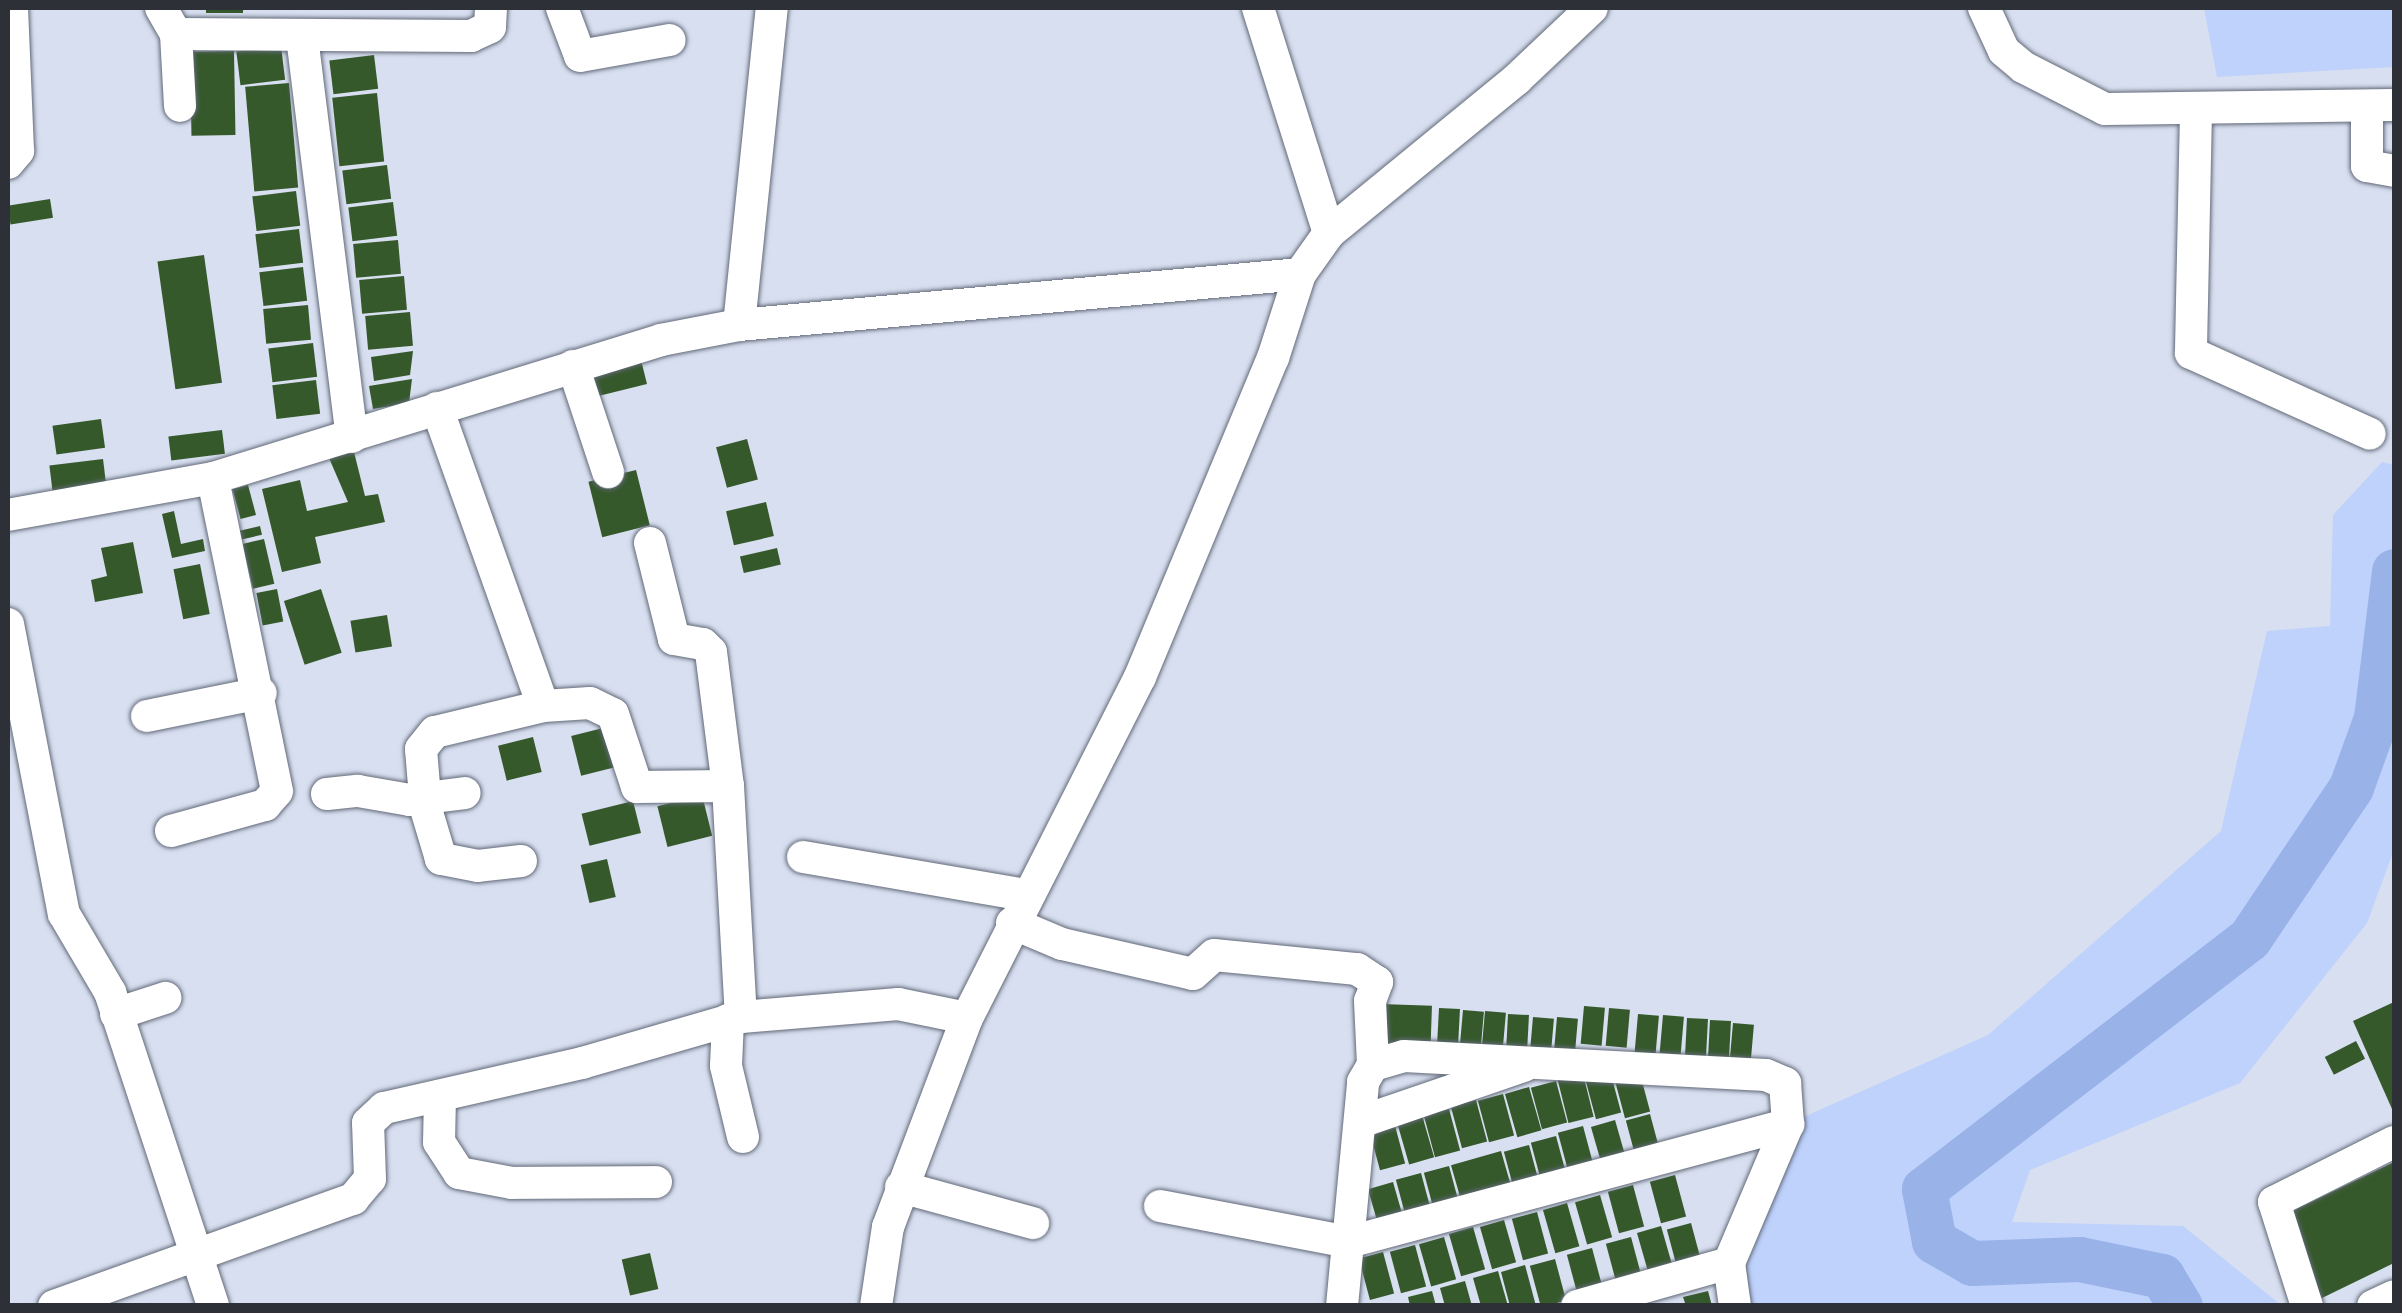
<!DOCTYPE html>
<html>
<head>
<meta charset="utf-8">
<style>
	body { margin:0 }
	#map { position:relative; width:2402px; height:1313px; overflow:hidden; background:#d7dff0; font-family:"Roboto Condensed",sans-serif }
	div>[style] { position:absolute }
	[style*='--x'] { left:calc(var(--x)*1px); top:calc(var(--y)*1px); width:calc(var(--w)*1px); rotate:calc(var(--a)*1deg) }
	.green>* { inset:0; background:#bed2fc }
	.river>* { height:45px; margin:-22.5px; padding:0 22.5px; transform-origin:22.5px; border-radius:22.5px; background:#99b2e8 }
	.building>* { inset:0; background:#36592c; transform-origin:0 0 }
	.roads { filter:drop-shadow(0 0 2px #626978) drop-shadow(0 0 2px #626978) }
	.minor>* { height:32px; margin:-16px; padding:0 16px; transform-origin:16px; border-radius:16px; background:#fff }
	span { translate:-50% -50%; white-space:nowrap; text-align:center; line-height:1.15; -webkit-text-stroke:10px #fff; paint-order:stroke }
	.frame { position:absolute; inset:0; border:10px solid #2d3036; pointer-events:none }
</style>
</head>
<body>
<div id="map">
	<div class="green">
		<i style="clip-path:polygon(2204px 8px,2394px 8px,2394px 67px,2217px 77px)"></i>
		<i style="clip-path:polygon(2382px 462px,2394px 465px,2394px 850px,2367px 923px,2240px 1083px,2030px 1170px,2012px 1222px,2183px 1226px,2281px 1305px,1735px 1305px,1733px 1248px,1788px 1124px,1988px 1035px,2221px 831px,2267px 631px,2330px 626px,2333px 515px)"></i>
	</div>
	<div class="river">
		<i style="--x:2180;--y:1306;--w:35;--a:-121"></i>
		<i style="--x:2162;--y:1276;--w:85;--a:-168.4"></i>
		<i style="--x:2079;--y:1259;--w:107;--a:177.9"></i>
		<i style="--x:1972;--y:1263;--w:44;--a:-149.9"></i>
		<i style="--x:1934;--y:1241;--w:53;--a:-100.9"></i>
		<i style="--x:1924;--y:1189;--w:410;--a:-37.6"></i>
		<i style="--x:2249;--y:939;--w:183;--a:-56.1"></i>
		<i style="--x:2351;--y:787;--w:73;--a:-70.1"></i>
		<i style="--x:2376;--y:718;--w:148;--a:-83"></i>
	</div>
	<div class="building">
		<i style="left:206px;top:8px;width:37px;height:5px"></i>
		<i style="left:281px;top:46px;width:34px;height:45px;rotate:83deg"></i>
		<i style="left:234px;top:51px;width:84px;height:44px;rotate:89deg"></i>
		<i style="left:374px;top:55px;width:34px;height:45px;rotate:83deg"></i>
		<i style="left:289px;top:83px;width:105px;height:44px;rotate:85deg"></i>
		<i style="left:377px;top:93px;width:69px;height:45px;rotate:84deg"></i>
		<i style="left:387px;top:165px;width:34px;height:45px;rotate:83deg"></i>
		<i style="left:296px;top:191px;width:35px;height:44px;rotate:83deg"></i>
		<i style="left:50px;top:199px;width:19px;height:43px;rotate:81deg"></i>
		<i style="left:393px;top:202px;width:34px;height:45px;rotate:83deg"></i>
		<i style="left:299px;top:229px;width:34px;height:44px;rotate:83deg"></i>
		<i style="left:398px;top:240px;width:34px;height:45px;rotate:85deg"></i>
		<i style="left:204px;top:255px;width:129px;height:47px;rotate:82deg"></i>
		<i style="left:303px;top:267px;width:34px;height:44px;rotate:83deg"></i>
		<i style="left:404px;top:276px;width:34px;height:45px;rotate:85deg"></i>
		<i style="left:308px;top:305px;width:35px;height:45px;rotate:85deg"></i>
		<i style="left:410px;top:312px;width:34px;height:45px;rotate:85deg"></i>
		<i style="left:313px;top:343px;width:34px;height:45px;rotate:83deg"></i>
		<i style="clip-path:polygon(413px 351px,410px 375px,374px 381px,371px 357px)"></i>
		<i style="left:639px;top:352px;width:33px;height:50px;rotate:76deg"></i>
		<i style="clip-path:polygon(412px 379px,409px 403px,373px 409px,369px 386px)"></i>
		<i style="left:316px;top:380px;width:34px;height:44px;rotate:83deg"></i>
		<i style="left:101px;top:419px;width:29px;height:49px;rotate:82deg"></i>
		<i style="left:222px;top:430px;width:24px;height:54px;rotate:83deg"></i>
		<i style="left:747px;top:439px;width:42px;height:32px;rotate:75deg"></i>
		<i style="clip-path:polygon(354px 452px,365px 496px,378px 494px,385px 522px,315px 537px,321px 563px,282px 572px,262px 489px,300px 480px,307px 511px,348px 502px,329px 458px)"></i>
		<i style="left:103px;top:459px;width:25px;height:54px;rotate:83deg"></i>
		<i style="left:636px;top:470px;width:57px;height:49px;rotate:76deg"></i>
		<i style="left:248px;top:485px;width:31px;height:16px;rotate:75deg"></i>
		<i style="left:766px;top:502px;width:35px;height:41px;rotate:77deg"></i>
		<i style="clip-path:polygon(174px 511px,181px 544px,203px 539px,205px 551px,172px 558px,162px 514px)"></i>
		<i style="left:260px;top:526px;width:9px;height:30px;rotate:77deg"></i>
		<i style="left:264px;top:539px;width:46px;height:22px;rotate:77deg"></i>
		<i style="clip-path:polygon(133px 542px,143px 593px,95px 602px,91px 580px,107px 576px,101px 548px)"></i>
		<i style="left:777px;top:548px;width:17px;height:38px;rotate:77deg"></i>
		<i style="left:200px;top:564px;width:51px;height:27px;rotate:79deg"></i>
		<i style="left:277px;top:589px;width:33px;height:21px;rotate:79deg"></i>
		<i style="left:321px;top:589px;width:67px;height:39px;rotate:72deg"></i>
		<i style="left:387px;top:615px;width:32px;height:37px;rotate:81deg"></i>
		<i style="left:611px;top:726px;width:41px;height:41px;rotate:76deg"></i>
		<i style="left:533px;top:737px;width:36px;height:36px;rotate:76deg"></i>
		<i style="left:702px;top:795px;width:42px;height:46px;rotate:76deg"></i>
		<i style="left:633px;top:801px;width:33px;height:53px;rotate:76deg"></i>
		<i style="left:607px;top:859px;width:39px;height:27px;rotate:77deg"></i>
		<i style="clip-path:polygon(2394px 1002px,2394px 1108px,2392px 1109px,2353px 1021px)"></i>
		<i style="left:1381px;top:1004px;width:51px;height:40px;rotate:2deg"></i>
		<i style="left:1584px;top:1006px;width:21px;height:38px;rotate:5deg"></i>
		<i style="left:1439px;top:1008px;width:21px;height:38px;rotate:3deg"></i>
		<i style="left:1609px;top:1008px;width:21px;height:38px;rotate:5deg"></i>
		<i style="left:1463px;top:1010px;width:21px;height:39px;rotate:5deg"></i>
		<i style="left:1485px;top:1011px;width:21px;height:39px;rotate:5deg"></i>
		<i style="left:1508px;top:1014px;width:21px;height:38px;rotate:3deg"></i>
		<i style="left:1638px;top:1014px;width:21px;height:39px;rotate:5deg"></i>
		<i style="left:1663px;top:1015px;width:21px;height:38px;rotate:5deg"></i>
		<i style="left:1533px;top:1017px;width:21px;height:38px;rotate:5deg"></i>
		<i style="left:1557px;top:1017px;width:21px;height:38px;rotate:5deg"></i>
		<i style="left:1687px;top:1018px;width:21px;height:38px;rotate:3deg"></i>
		<i style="left:1710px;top:1020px;width:21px;height:38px;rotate:3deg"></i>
		<i style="left:1733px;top:1023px;width:21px;height:38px;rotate:5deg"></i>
		<i style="left:2356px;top:1041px;width:20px;height:35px;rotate:63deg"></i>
		<i style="left:1639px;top:1070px;width:43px;height:26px;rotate:75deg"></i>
		<i style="left:1610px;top:1071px;width:43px;height:26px;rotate:75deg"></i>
		<i style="left:1583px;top:1074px;width:44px;height:26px;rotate:76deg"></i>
		<i style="left:1556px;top:1081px;width:43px;height:26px;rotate:75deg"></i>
		<i style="left:1529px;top:1087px;width:45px;height:25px;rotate:74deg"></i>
		<i style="left:1503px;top:1094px;width:43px;height:26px;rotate:75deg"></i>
		<i style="left:1476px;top:1100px;width:43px;height:26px;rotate:75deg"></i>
		<i style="left:1449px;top:1109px;width:43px;height:26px;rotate:75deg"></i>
		<i style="left:1650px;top:1114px;width:43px;height:25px;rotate:75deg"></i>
		<i style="left:1422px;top:1115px;width:44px;height:26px;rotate:74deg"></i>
		<i style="left:1615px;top:1120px;width:45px;height:25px;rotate:74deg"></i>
		<i style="left:1394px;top:1122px;width:43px;height:26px;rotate:75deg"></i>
		<i style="left:1583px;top:1126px;width:43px;height:26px;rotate:75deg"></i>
		<i style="left:1556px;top:1136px;width:43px;height:26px;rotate:75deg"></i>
		<i style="left:1529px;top:1145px;width:43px;height:26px;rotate:75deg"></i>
		<i style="left:1501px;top:1151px;width:45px;height:52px;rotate:74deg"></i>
		<i style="clip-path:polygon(2394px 1162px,2394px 1263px,2322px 1298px,2282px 1216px)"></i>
		<i style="left:1449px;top:1166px;width:43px;height:26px;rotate:75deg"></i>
		<i style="left:1421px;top:1173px;width:43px;height:26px;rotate:75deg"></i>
		<i style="left:1675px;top:1175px;width:43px;height:26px;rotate:75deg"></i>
		<i style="left:1393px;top:1182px;width:44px;height:26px;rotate:74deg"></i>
		<i style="left:1633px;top:1185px;width:43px;height:26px;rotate:75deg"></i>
		<i style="left:1600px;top:1195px;width:44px;height:26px;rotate:74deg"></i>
		<i style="left:1567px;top:1203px;width:45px;height:25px;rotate:74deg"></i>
		<i style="left:1537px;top:1212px;width:43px;height:26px;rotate:75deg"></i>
		<i style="left:1504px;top:1220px;width:44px;height:25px;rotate:74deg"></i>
		<i style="left:1691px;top:1223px;width:43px;height:25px;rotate:75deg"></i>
		<i style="left:1661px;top:1226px;width:44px;height:25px;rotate:74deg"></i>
		<i style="left:1473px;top:1227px;width:44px;height:25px;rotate:74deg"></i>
		<i style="left:1444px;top:1237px;width:44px;height:26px;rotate:74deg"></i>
		<i style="left:1631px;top:1237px;width:43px;height:26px;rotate:75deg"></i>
		<i style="left:1415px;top:1245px;width:43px;height:26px;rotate:75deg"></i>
		<i style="left:1592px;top:1248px;width:43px;height:26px;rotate:75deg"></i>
		<i style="left:1383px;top:1252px;width:43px;height:25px;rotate:75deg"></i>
		<i style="left:650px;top:1253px;width:37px;height:29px;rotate:77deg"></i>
		<i style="left:1555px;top:1259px;width:43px;height:26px;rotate:75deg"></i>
		<i style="clip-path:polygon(1525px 1265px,1536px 1306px,1510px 1306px,1501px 1272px)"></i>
		<i style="clip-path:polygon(1498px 1271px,1508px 1306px,1481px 1306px,1473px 1278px)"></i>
		<i style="clip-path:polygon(1465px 1281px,1472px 1306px,1445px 1306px,1440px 1288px)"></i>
		<i style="clip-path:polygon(1432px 1291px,1436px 1306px,1410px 1306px,1408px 1297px)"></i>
		<i style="clip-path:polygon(1708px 1291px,1712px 1306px,1686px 1306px,1683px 1297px)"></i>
	</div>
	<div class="roads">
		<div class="minor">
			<i style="--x:161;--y:8;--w:30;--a:60"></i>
			<i style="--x:176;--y:34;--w:72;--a:86.8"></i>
			<i style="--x:562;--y:8;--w:51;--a:69.4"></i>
			<i style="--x:580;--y:56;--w:91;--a:-10.1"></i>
			<i style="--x:1258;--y:8;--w:236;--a:72.5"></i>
			<i style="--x:1984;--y:8;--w:47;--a:65.1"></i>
			<i style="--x:2004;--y:51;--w:25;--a:40"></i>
			<i style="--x:2023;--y:67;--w:92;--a:27.1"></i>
			<i style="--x:2105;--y:109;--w:289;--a:-0.8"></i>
			<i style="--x:176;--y:34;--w:295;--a:0.4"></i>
			<i style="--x:471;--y:36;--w:21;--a:-25"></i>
			<i style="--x:490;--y:27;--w:19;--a:-87"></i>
			<i style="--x:302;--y:37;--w:403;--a:82.9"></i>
			<i style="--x:2367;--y:107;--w:59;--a:90"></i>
			<i style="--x:2367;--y:166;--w:27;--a:10"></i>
			<i style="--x:2196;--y:111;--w:242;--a:91.2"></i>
			<i style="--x:2191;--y:353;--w:196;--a:24.3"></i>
			<i style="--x:8;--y:163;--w:16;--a:-50"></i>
			<i style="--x:18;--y:151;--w:143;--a:-92.4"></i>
			<i style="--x:739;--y:325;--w:319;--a:-84.1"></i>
			<i style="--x:573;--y:366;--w:112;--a:71.7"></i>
			<i style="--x:437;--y:408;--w:316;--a:70.4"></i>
			<i style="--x:543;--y:706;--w:47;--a:-3.7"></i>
			<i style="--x:590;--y:703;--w:25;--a:26"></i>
			<i style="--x:613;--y:714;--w:77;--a:71.8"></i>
			<i style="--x:637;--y:787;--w:91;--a:-0.6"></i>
			<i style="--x:728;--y:786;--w:231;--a:86.8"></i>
			<i style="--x:8;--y:515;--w:208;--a:-10.2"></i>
			<i style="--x:213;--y:478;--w:469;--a:-17.1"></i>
			<i style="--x:661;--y:340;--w:79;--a:-10.9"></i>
			<i style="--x:739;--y:325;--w:563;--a:-5.19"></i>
			<i style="--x:650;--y:543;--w:99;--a:76"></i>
			<i style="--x:674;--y:639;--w:29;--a:10"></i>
			<i style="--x:703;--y:644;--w:11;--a:45"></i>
			<i style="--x:711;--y:652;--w:135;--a:82.8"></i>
			<i style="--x:8;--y:624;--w:295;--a:79.1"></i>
			<i style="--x:64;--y:914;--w:91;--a:59.5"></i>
			<i style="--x:110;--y:992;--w:330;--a:71.8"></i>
			<i style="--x:147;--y:716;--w:116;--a:-11.4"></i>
			<i style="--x:327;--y:794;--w:31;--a:-6"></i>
			<i style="--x:358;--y:791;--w:53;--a:9.8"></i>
			<i style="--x:410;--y:800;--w:55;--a:-7.3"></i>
			<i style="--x:171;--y:831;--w:98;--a:-15.5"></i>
			<i style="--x:265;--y:805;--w:18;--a:-49"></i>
			<i style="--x:277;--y:791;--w:319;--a:-101.6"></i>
			<i style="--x:803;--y:857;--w:225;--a:9.7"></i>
			<i style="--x:521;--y:861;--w:43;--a:173.4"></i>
			<i style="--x:478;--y:866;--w:38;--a:-169"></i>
			<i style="--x:441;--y:859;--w:52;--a:-106.7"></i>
			<i style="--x:426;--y:809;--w:60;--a:-94.8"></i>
			<i style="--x:421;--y:749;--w:22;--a:-51"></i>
			<i style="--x:435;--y:732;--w:111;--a:-13.5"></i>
			<i style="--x:1012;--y:923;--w:54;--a:22.8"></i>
			<i style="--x:1062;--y:944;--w:134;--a:12.9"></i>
			<i style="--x:1193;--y:974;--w:28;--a:-42"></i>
			<i style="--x:1214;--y:955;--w:144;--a:5.6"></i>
			<i style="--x:1357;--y:969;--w:24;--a:33"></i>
			<i style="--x:1377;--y:982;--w:20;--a:110"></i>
			<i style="--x:1370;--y:1001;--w:64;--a:87.3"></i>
			<i style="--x:116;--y:1014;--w:52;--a:-18.1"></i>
			<i style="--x:728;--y:1020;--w:46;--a:92.5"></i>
			<i style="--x:726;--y:1066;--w:73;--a:76.5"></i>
			<i style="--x:440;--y:1096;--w:46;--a:91.2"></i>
			<i style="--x:439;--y:1142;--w:37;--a:57"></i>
			<i style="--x:459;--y:1173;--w:54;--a:10.7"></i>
			<i style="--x:512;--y:1183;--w:144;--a:-0.4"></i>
			<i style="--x:1363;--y:1121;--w:170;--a:-18.9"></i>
			<i style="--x:901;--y:1187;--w:137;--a:15.3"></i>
			<i style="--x:1160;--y:1206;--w:192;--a:10.8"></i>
			<i style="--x:1349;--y:1242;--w:455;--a:-15"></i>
			<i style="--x:54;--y:1306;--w:318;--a:-19.7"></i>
			<i style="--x:353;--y:1199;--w:26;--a:-50"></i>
			<i style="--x:370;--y:1179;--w:56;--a:-92"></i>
			<i style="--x:368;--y:1123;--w:22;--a:-43"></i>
			<i style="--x:384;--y:1108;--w:203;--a:-12.8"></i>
			<i style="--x:582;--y:1063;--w:166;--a:-16.1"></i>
			<i style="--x:741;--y:1017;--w:158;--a:-4.7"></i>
			<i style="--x:898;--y:1004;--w:70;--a:11.5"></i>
			<i style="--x:876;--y:1306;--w:80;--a:-81.4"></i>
			<i style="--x:888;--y:1227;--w:223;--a:-69.3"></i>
			<i style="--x:967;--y:1018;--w:382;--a:-63.1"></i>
			<i style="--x:1140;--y:677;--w:346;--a:-67.4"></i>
			<i style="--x:1273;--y:358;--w:88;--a:-72.2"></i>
			<i style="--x:1300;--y:274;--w:50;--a:-54.7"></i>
			<i style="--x:1329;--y:233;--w:243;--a:-39.3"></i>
			<i style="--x:1517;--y:79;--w:103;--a:-43.4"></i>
			<i style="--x:1342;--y:1306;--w:225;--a:-84.6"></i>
			<i style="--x:1363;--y:1082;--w:20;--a:-60"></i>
			<i style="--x:1373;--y:1065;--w:32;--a:-16"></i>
			<i style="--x:1404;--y:1056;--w:362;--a:3"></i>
			<i style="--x:1766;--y:1075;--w:21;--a:23"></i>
			<i style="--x:1785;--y:1083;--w:41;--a:85.8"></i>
			<i style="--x:1788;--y:1124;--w:151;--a:113"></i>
			<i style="--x:1729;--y:1263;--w:43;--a:82.1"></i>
			<i style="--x:1577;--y:1306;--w:158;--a:-15.8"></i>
			<i style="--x:2307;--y:1306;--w:109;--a:-107.6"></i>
			<i style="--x:2274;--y:1202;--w:134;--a:-26.6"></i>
			<i style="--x:2373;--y:1306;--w:23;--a:-25"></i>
		</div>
	</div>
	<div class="frame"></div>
</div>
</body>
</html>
